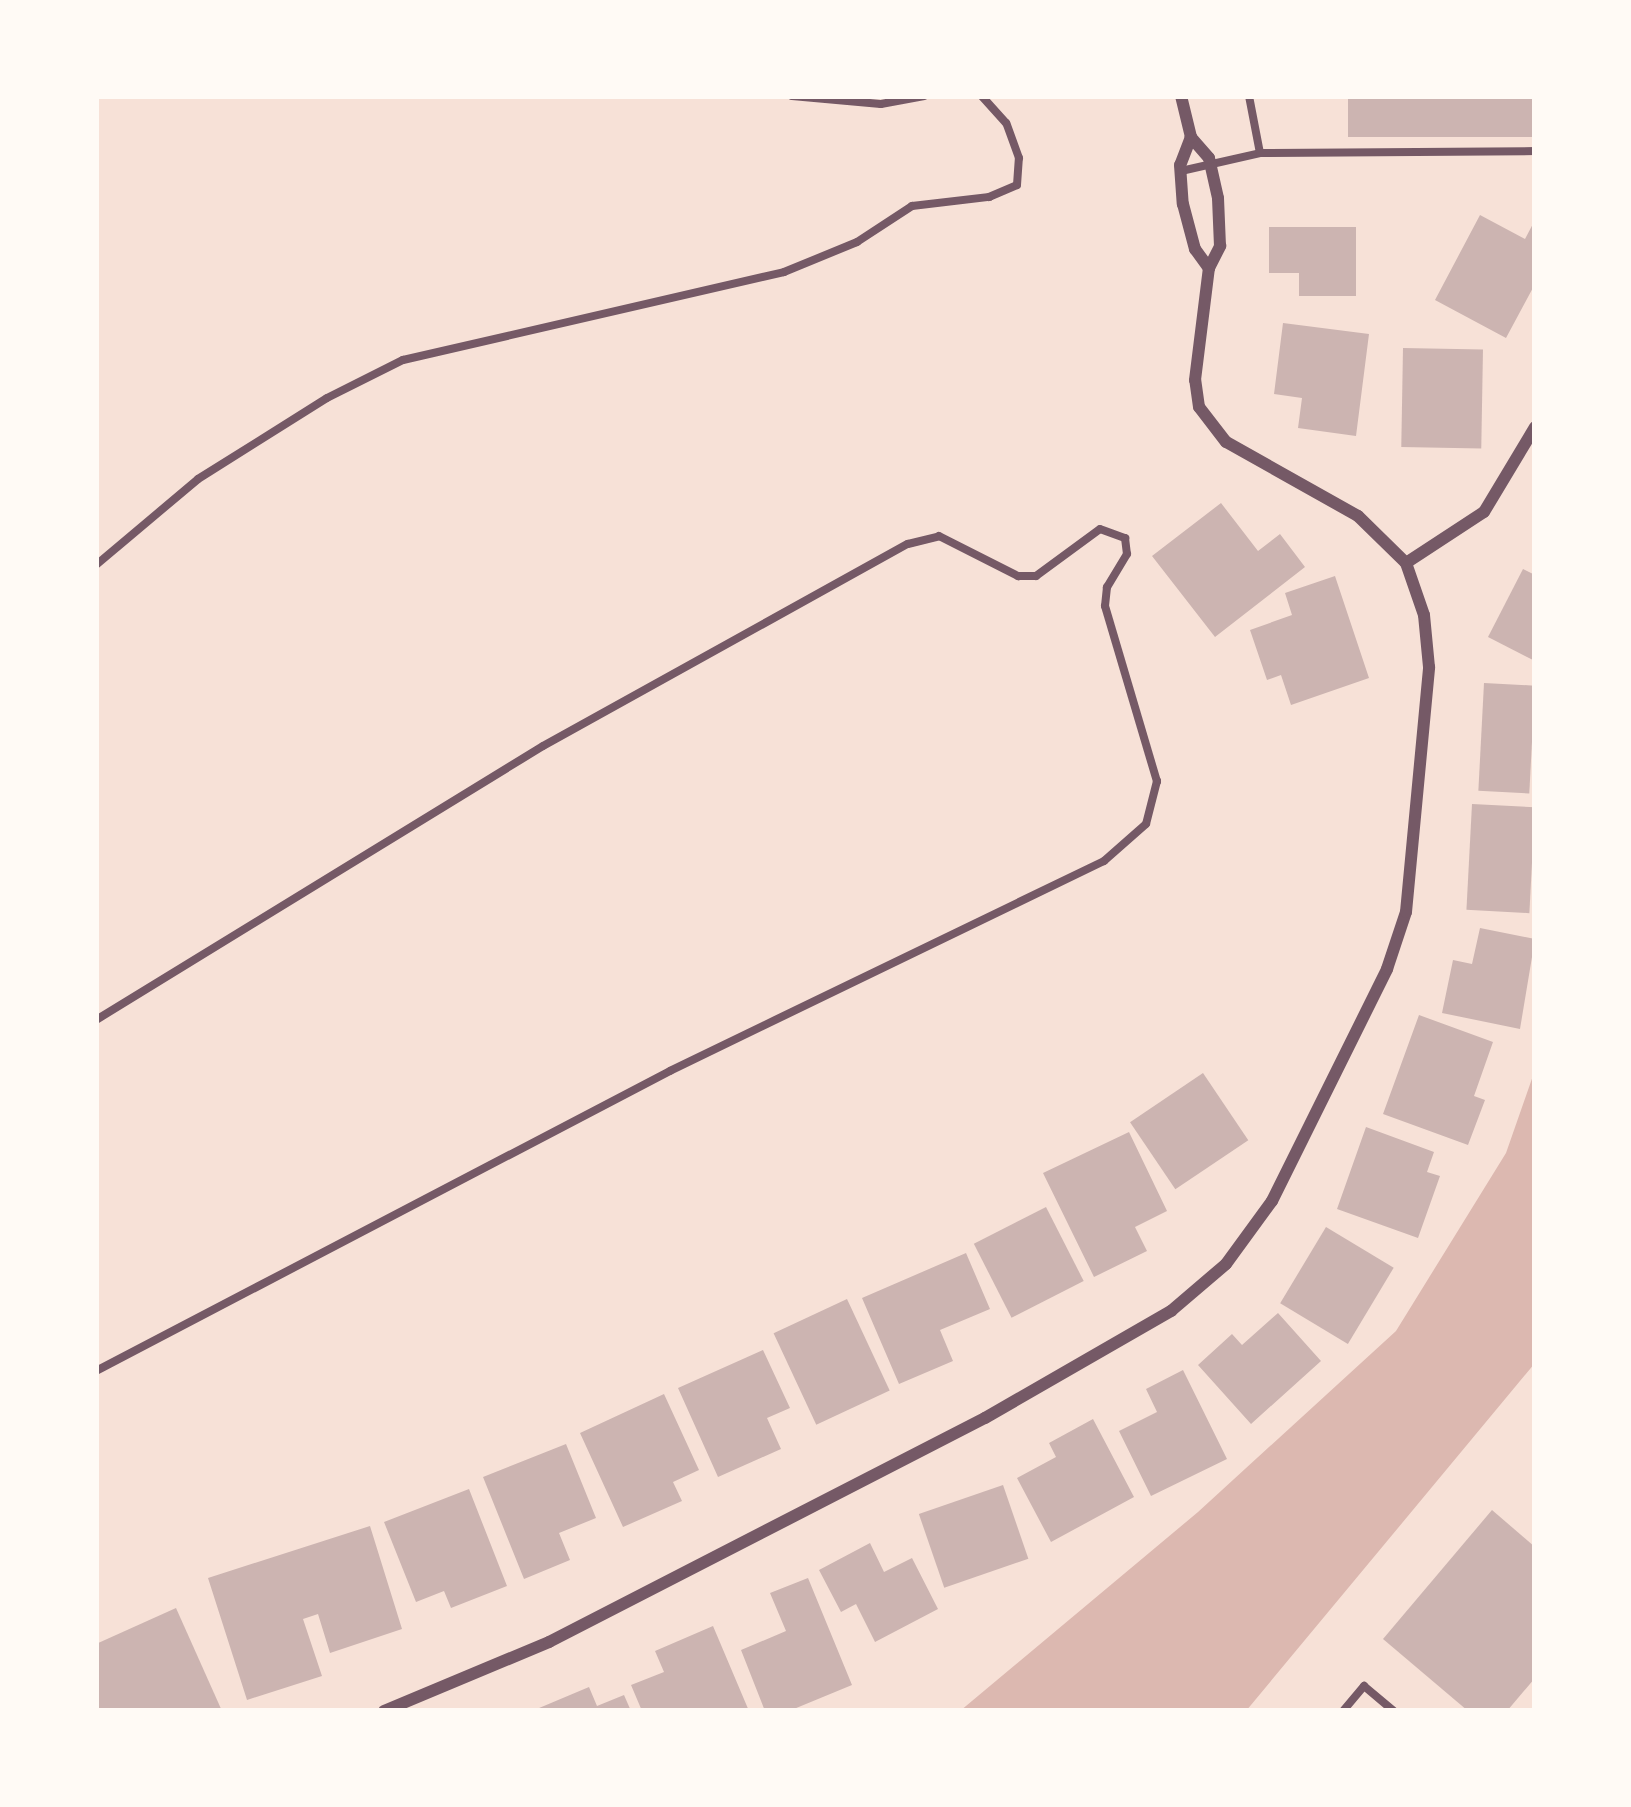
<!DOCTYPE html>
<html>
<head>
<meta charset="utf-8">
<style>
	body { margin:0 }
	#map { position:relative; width:1631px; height:1807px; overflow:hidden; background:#f7e1d7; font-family:"Noto Sans",sans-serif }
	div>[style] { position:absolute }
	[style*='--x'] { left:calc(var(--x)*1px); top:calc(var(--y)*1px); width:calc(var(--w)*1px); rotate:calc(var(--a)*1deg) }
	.water>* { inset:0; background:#dcb8b0 }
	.building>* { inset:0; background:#ccb4b1; transform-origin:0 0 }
	.service>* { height:8px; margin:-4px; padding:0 4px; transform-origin:4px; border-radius:4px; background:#755966 }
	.minor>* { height:12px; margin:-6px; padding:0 6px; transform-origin:6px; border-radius:6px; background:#755966 }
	span { translate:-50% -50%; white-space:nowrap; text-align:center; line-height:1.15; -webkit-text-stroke:9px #fffaf5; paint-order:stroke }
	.frame { position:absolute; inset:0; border:99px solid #fffaf5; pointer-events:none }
</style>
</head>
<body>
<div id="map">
	<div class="water">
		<i style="clip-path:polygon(1535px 1070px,1535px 1363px,1246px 1711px,960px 1711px,1198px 1512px,1396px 1331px,1506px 1153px)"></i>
	</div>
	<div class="building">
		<i style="left:1348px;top:96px;width:187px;height:41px"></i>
		<i style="clip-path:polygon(1480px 215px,1525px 239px,1535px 220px,1535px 284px,1506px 338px,1435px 300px)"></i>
		<i style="clip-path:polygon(1269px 227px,1356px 227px,1356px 296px,1299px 296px,1299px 273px,1269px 273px)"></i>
		<i style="clip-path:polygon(1283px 323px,1369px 334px,1356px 436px,1298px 428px,1302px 398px,1274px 394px)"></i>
		<i style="left:1403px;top:348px;width:80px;height:99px;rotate:1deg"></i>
		<i style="clip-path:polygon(1221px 503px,1258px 551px,1280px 534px,1305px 567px,1215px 637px,1152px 556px)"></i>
		<i style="clip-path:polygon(1523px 569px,1535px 575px,1535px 661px,1488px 637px)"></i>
		<i style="clip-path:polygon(1335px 576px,1369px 678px,1291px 705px,1281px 675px,1267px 680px,1250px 630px,1292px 615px,1285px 593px)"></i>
		<i style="left:1484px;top:683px;width:51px;height:108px;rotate:3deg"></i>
		<i style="left:1472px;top:804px;width:63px;height:106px;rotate:3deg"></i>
		<i style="clip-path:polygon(1480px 928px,1535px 939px,1520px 1029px,1442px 1013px,1453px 960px,1472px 964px)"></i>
		<i style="clip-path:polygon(1419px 1015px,1493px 1042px,1474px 1096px,1485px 1100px,1468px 1145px,1383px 1114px)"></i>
		<i style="left:1203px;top:1073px;width:81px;height:88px;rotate:56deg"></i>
		<i style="clip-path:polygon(1366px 1127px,1434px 1152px,1427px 1172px,1440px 1176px,1418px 1238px,1337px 1209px)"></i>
		<i style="clip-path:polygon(1129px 1132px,1167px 1211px,1135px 1227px,1147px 1251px,1094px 1277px,1043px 1173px)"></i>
		<i style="left:1046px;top:1207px;width:83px;height:81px;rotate:63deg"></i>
		<i style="left:1326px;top:1227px;width:79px;height:89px;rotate:31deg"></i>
		<i style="clip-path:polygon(966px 1253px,990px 1309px,940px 1330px,953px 1361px,899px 1384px,862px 1298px)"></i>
		<i style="left:847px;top:1299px;width:101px;height:81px;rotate:65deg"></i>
		<i style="clip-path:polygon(1278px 1313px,1321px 1361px,1251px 1424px,1198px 1365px,1232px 1334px,1242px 1345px)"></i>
		<i style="clip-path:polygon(763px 1350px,790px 1408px,767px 1418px,781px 1449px,718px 1477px,678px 1388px)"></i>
		<i style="clip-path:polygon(1183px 1370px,1227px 1459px,1151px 1496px,1119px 1431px,1157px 1412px,1146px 1389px)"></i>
		<i style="clip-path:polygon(664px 1394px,699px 1470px,673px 1482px,682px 1501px,623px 1527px,580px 1433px)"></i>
		<i style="clip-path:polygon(1093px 1419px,1134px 1497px,1051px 1542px,1017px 1478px,1056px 1457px,1049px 1443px)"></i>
		<i style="clip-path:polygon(566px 1444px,596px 1518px,559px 1533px,570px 1560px,524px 1579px,483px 1477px)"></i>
		<i style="left:1003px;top:1485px;width:78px;height:89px;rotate:71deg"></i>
		<i style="clip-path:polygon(469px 1489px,507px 1586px,451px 1608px,444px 1591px,416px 1602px,384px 1522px)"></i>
		<i style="clip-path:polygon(1492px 1510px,1535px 1547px,1535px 1678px,1507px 1711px,1468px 1711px,1383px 1639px)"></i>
		<i style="clip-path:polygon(370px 1526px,402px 1629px,330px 1653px,318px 1614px,303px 1619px,322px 1676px,247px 1700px,208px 1578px)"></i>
		<i style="clip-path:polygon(870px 1543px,884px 1572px,912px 1558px,938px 1609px,875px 1642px,856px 1604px,841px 1612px,819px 1570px)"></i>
		<i style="clip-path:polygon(808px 1578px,852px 1685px,789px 1711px,765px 1711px,741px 1650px,786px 1631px,770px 1593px)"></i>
		<i style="clip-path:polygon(176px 1608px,222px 1711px,96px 1711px,96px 1644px)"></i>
		<i style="clip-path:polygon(713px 1626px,749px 1711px,642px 1711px,631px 1685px,664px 1672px,655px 1651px)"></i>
		<i style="clip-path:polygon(589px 1687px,597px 1706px,624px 1695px,631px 1711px,532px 1711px)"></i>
	</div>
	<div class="service">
		<i style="--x:792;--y:96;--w:89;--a:5.1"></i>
		<i style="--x:881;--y:104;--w:44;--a:-10.5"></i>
		<i style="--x:1249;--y:96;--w:58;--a:79.1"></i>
		<i style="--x:1181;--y:171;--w:81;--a:-12.8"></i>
		<i style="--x:1260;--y:153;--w:275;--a:-0.4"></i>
		<i style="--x:96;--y:565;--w:133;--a:-40.1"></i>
		<i style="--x:198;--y:479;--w:152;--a:-32.1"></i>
		<i style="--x:327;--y:398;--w:85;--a:-26.6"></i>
		<i style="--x:403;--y:360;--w:391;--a:-13"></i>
		<i style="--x:784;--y:272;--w:79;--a:-22.3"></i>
		<i style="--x:857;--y:242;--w:66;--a:-33.2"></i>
		<i style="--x:912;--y:206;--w:78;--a:-6.7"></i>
		<i style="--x:989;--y:197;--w:30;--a:-23"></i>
		<i style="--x:1017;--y:185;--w:27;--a:-86"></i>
		<i style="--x:1019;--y:158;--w:37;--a:-110"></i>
		<i style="--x:1006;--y:123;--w:36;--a:-132"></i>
		<i style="--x:96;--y:1020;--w:524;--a:-31.51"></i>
		<i style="--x:543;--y:746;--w:417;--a:-29"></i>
		<i style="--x:908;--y:544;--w:32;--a:-14"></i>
		<i style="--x:939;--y:536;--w:89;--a:26.9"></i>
		<i style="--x:1018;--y:576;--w:18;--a:0"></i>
		<i style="--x:1036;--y:576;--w:79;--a:-36.3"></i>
		<i style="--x:1100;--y:529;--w:27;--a:20"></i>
		<i style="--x:1125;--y:538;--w:16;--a:83"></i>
		<i style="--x:1127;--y:554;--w:39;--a:121"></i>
		<i style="--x:1107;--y:587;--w:19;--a:96"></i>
		<i style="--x:1105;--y:606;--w:183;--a:73.5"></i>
		<i style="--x:1157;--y:781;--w:44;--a:104.3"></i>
		<i style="--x:1146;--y:824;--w:56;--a:138.6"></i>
		<i style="--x:1104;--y:861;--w:482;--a:154.2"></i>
		<i style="--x:670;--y:1071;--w:648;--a:152.41"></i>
		<i style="--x:1343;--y:1711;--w:33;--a:-50"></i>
		<i style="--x:1364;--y:1686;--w:39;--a:40"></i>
	</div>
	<div class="minor">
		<i style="--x:1191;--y:137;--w:30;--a:111"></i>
		<i style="--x:1180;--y:165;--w:39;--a:86"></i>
		<i style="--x:1183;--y:204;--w:47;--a:75.1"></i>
		<i style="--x:1195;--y:249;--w:24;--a:54"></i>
		<i style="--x:1406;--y:563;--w:93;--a:-33.2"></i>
		<i style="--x:1484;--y:512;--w:99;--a:-59"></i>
		<i style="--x:384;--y:1711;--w:179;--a:-22.7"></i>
		<i style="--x:549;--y:1642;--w:490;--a:-27.2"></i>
		<i style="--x:985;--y:1418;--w:215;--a:-29.9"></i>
		<i style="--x:1171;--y:1311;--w:72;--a:-40.5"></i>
		<i style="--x:1226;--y:1264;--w:78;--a:-53.9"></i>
		<i style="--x:1272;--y:1201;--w:259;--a:-63.6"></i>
		<i style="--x:1387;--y:969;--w:60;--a:-71.6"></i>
		<i style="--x:1406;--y:912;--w:246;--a:-84.6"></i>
		<i style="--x:1429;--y:667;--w:52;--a:-95.5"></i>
		<i style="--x:1424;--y:615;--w:55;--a:-109.1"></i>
		<i style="--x:1406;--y:563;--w:67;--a:-135.6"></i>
		<i style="--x:1358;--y:516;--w:151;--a:-150.7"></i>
		<i style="--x:1226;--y:442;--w:44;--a:-127.6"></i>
		<i style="--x:1199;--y:407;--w:27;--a:-98"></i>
		<i style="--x:1195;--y:380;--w:113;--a:-82.9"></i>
		<i style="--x:1209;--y:268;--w:25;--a:-63"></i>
		<i style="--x:1220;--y:246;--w:48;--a:-92.4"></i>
		<i style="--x:1218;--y:198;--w:41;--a:-102.7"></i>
		<i style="--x:1209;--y:158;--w:28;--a:-131"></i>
		<i style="--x:1191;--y:137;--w:42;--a:-103.7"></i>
	</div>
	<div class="frame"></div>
</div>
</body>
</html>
